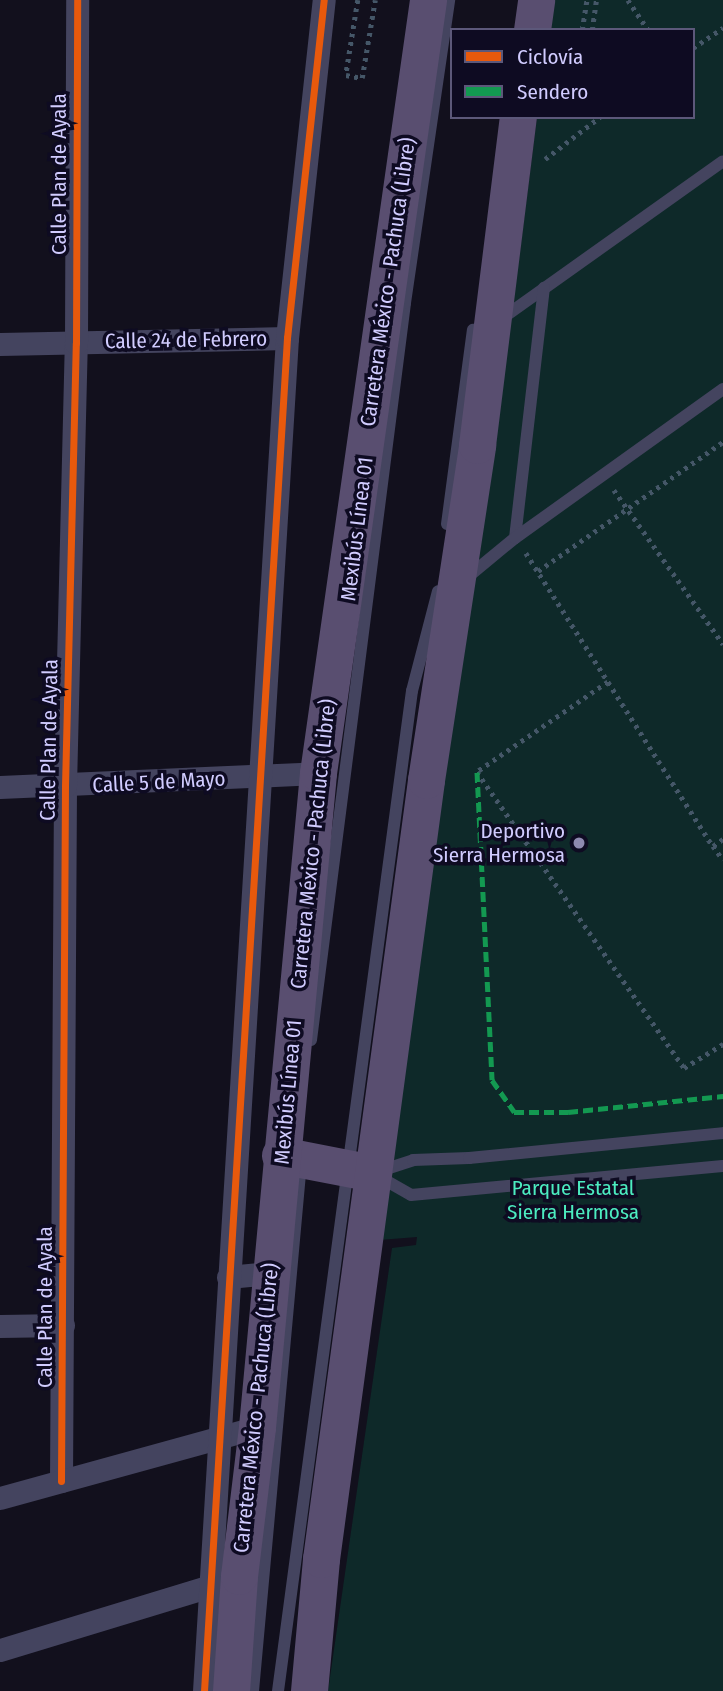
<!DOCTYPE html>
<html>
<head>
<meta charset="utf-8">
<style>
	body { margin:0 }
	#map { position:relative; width:723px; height:1691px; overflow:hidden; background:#12101d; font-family:"Fira Sans Condensed",sans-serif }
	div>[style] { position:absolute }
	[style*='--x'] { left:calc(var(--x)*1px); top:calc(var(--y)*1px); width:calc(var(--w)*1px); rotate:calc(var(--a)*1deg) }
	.green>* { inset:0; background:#0e2929 }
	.path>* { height:4.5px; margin-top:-2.25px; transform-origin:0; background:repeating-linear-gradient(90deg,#455768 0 3.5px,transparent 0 8.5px) }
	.service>* { height:12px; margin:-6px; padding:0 6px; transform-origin:6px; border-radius:6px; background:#44445f }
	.minor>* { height:23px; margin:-11.5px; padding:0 11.5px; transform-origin:11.5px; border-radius:11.5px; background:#44445f }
	.primary>* { height:37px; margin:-18.5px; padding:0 18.5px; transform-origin:18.5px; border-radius:18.5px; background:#594e70 }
	.quiet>* { height:5px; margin-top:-2.5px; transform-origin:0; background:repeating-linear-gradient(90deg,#139951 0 10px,transparent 0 15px) }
	.cycleway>* { height:7px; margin:-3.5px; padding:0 3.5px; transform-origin:3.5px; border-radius:3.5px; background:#e8590c }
	.dots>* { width:19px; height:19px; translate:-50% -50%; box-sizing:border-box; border:4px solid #0e0b22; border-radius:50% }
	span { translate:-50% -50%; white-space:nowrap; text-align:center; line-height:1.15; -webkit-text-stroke:7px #0e0b22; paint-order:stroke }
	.street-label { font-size:21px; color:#d1ccff }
	.poi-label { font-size:21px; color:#d1ccff }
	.right { translate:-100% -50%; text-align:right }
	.park-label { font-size:21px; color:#4cecc0 }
	.legend { position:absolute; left:450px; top:28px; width:245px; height:91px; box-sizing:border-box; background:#0e0b22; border:2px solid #5c587a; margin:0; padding:9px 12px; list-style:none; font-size:21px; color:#d1ccff }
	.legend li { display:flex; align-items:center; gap:14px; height:35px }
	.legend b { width:35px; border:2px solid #5c587a }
</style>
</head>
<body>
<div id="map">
	<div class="green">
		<i style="clip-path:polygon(553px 0,723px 0,723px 1691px,328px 1691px,392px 1248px,416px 1245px,417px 1237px,379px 1240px,520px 251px,537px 117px,693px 117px,693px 30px,549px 30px)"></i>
	</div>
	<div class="path">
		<i style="--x:358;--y:0;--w:76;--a:99.1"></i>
		<i style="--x:346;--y:75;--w:16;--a:11"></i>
		<i style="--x:362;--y:78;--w:79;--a:-80.5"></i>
		<i style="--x:628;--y:0;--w:36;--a:56"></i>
		<i style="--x:582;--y:30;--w:30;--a:-81"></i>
		<i style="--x:592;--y:30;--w:30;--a:-82"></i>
		<i style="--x:693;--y:48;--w:36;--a:-34"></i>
		<i style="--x:545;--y:159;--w:69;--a:-37.4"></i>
		<i style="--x:614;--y:490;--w:189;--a:54.7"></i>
		<i style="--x:526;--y:553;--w:348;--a:57.5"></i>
		<i style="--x:713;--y:846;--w:12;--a:-35"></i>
		<i style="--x:538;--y:571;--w:226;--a:-34.9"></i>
		<i style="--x:608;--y:682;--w:159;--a:145.5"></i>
		<i style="--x:477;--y:772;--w:361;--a:55"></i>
		<i style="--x:684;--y:1068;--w:46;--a:-31.6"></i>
		<i style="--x:713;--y:846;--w:17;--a:54"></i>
	</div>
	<div class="service">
		<i style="--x:501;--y:319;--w:272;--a:-35.4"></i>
		<i style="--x:447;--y:524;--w:196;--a:-82.4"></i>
		<i style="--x:515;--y:538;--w:252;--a:-83.4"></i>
		<i style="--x:464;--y:580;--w:66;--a:-39.5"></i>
		<i style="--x:515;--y:538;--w:256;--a:-35.6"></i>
		<i style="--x:311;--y:1040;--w:743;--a:-82.73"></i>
		<i style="--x:405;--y:303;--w:306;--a:-81.7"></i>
		<i style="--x:377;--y:1172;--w:38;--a:-18"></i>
		<i style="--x:413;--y:1160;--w:56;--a:-2"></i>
		<i style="--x:469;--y:1158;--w:255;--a:-5.6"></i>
		<i style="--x:376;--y:1175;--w:40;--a:29.7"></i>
		<i style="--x:411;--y:1195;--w:313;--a:-5.3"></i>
		<i style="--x:253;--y:1691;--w:530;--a:-84.81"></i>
		<i style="--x:278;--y:1691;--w:1009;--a:-82.37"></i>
		<i style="--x:412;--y:691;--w:103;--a:-75.4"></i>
	</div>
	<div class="minor">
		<i style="--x:0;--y:344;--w:287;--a:-1.2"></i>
		<i style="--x:0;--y:787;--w:318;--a:-2.5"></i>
		<i style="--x:228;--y:1277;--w:42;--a:-5.4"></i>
		<i style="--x:0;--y:1326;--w:63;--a:-0.9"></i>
		<i style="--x:61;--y:1481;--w:695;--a:-89.67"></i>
		<i style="--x:65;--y:786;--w:443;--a:-88.6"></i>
		<i style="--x:76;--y:343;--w:343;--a:-89.8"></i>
		<i style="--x:0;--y:1498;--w:267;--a:-15.4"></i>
		<i style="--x:0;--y:1650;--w:231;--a:-16.9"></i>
		<i style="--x:204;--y:1691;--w:1356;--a:-86.49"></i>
		<i style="--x:287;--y:338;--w:340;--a:-83.8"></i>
	</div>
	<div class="primary">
		<i style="--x:532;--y:30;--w:30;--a:-82"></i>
		<i style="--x:280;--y:1155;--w:95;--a:11"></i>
		<i style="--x:231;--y:1691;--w:115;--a:-86"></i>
		<i style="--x:239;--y:1576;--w:150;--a:-83.1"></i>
		<i style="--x:257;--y:1427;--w:657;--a:-84.67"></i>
		<i style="--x:318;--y:773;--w:781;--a:-81.9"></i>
		<i style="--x:309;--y:1691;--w:133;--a:-84.8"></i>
		<i style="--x:321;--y:1559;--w:786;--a:-82.32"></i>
		<i style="--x:426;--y:780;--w:339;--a:-81.3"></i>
		<i style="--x:477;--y:445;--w:331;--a:-82.9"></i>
	</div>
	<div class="quiet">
		<i style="--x:477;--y:772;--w:308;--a:87.2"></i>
		<i style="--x:492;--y:1080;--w:39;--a:55"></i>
		<i style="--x:514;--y:1112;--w:54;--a:0"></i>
		<i style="--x:568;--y:1112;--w:156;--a:-5.9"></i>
	</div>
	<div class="cycleway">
		<i style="--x:61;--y:1481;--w:695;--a:-89.67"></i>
		<i style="--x:65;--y:786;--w:443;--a:-88.6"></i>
		<i style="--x:76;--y:343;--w:343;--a:-89.8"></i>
		<i style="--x:204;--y:1691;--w:1356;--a:-86.49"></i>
		<i style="--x:287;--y:338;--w:340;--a:-83.8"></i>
	</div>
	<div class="dots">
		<i style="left:579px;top:843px;background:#8e8ab0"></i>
	</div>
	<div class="street-label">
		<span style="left:59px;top:174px;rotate:-90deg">Calle Plan de Ayala</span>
		<span style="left:388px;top:282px;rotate:-82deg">Carretera México - Pachuca (Libre)</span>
		<span style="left:186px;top:340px;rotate:-1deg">Calle 24 de Febrero</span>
		<span style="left:357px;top:529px;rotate:-83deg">Mexibús Línea 01</span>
		<span style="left:49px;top:740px;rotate:-89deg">Calle Plan de Ayala</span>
		<span style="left:159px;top:782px;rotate:-3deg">Calle 5 de Mayo</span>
		<span style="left:313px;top:844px;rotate:-84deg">Carretera México - Pachuca (Libre)</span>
		<span style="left:288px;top:1092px;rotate:-85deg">Mexibús Línea 01</span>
		<span style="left:45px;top:1307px;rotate:-90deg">Calle Plan de Ayala</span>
		<span style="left:256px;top:1408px;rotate:-84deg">Carretera México - Pachuca (Libre)</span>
	</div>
	<div class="poi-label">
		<span class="right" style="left:565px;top:843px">Deportivo<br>Sierra Hermosa</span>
	</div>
	<div class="park-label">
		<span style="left:573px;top:1200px">Parque Estatal<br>Sierra Hermosa</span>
	</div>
	<ul class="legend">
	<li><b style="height:9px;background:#e8590c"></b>Ciclovía</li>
	<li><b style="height:9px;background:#139951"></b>Sendero</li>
	</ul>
</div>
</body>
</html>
